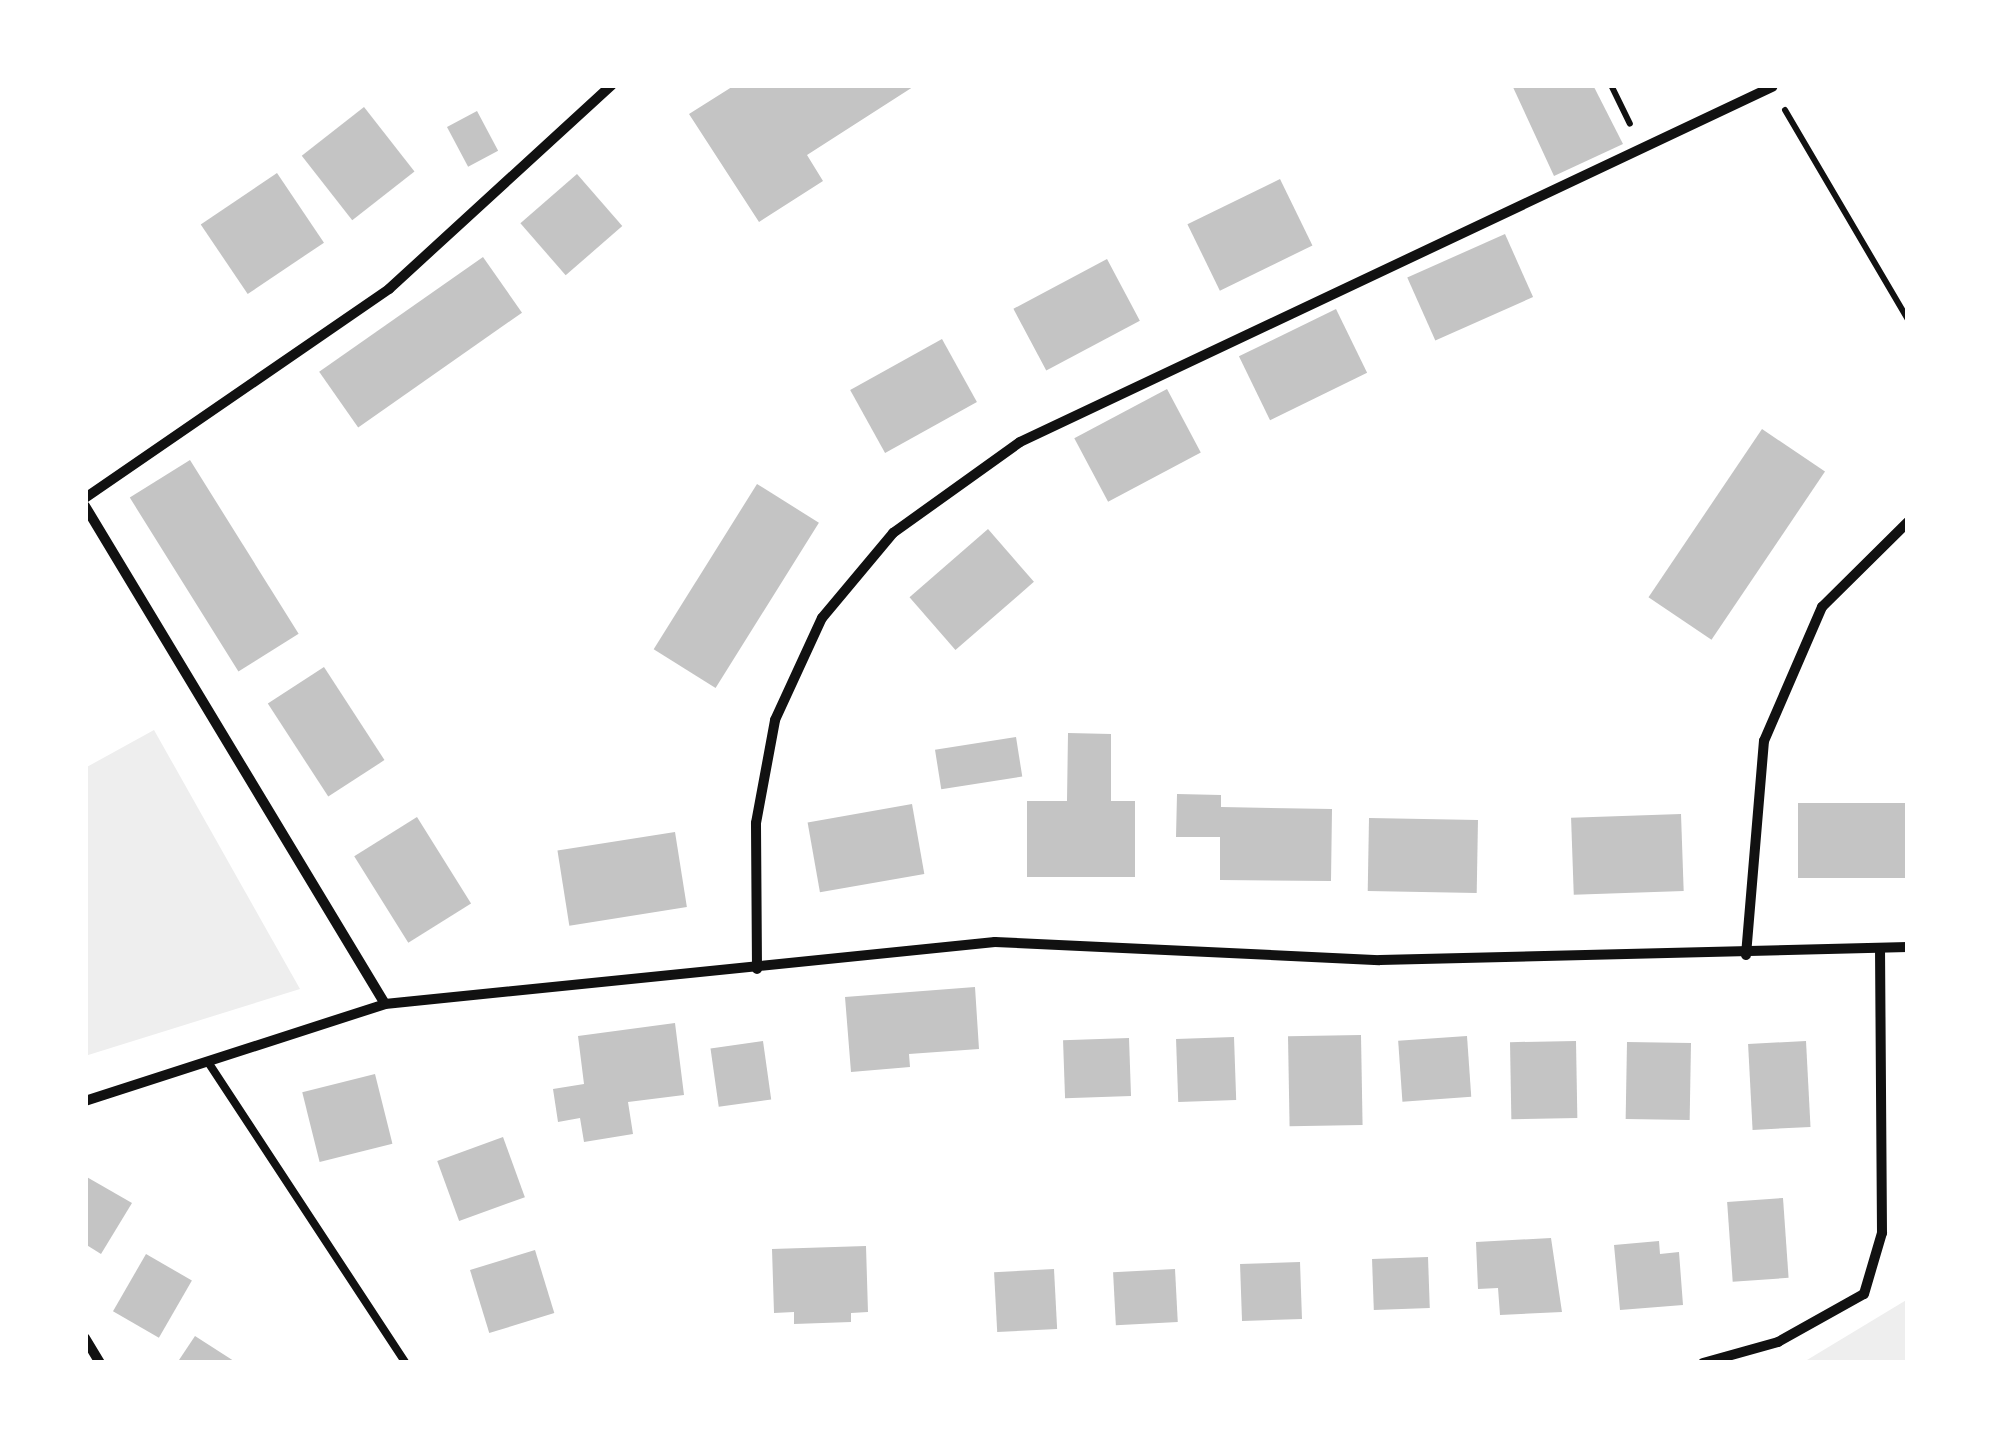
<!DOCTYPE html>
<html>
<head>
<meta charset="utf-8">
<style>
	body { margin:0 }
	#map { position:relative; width:1993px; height:1448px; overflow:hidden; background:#fff; font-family:Lato,sans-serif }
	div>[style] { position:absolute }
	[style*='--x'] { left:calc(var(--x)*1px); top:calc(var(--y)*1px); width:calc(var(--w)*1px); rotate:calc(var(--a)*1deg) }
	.green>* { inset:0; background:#eee }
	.building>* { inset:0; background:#c4c4c4; transform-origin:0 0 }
	.path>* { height:6px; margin:-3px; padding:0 3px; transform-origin:3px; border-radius:3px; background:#111 }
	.service>* { height:8px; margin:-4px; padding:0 4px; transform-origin:4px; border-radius:4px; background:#111 }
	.minor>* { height:10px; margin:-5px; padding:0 5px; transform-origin:5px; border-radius:5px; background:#111 }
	span { translate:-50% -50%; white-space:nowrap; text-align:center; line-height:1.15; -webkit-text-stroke:8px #fff; paint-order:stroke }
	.frame { position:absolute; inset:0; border:88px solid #fff; pointer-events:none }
</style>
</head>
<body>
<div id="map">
	<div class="green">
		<i style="clip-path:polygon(154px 730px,300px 989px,85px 1056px,85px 768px)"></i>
		<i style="clip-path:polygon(1908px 1299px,1908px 1363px,1802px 1363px)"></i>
	</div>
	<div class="building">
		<i style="clip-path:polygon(735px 85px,916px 85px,807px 155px,823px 181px,759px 222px,689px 114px)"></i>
		<i style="clip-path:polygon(1512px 85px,1593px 85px,1623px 144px,1554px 176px)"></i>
		<i style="left:364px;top:107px;width:82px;height:79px;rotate:52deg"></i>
		<i style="left:477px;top:111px;width:45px;height:34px;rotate:62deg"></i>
		<i style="left:277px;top:173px;width:84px;height:92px;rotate:56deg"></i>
		<i style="left:577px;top:174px;width:69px;height:75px;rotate:49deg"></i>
		<i style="left:1280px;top:179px;width:74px;height:103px;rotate:64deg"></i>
		<i style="left:1505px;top:234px;width:69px;height:107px;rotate:66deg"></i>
		<i style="left:483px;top:257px;width:68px;height:200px;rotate:55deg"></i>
		<i style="left:1107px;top:259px;width:70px;height:106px;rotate:62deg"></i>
		<i style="left:1336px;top:309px;width:71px;height:108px;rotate:64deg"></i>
		<i style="left:942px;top:339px;width:72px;height:105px;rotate:61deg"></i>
		<i style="left:1167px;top:389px;width:72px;height:105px;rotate:62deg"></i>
		<i style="left:1762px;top:429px;width:76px;height:203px;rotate:34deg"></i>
		<i style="left:190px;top:460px;width:205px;height:71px;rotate:58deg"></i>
		<i style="left:757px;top:484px;width:73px;height:195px;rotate:32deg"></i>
		<i style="left:988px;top:529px;width:70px;height:104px;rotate:49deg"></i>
		<i style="left:324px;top:667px;width:111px;height:67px;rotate:57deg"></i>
		<i style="clip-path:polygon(1068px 733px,1111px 734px,1111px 801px,1135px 801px,1135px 877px,1027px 877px,1027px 801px,1067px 801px)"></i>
		<i style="left:1016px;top:737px;width:40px;height:82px;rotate:81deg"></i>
		<i style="clip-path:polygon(1177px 794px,1221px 795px,1221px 807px,1332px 809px,1331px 881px,1220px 880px,1220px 837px,1176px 837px)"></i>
		<i style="left:1908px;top:803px;width:75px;height:110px;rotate:90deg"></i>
		<i style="left:912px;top:804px;width:71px;height:106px;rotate:80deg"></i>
		<i style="left:1681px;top:814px;width:77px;height:110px;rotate:88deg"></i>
		<i style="left:417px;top:817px;width:102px;height:74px;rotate:58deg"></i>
		<i style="left:1369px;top:818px;width:109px;height:73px;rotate:1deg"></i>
		<i style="left:675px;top:832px;width:76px;height:119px;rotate:81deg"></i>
		<i style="clip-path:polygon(975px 987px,979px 1049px,909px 1054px,910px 1067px,851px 1072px,845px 997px)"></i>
		<i style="clip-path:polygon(675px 1023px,684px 1095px,628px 1102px,633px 1134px,584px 1142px,580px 1118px,558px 1122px,553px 1089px,584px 1084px,578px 1036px)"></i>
		<i style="left:1361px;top:1035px;width:90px;height:73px;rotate:89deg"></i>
		<i style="left:1467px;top:1036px;width:61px;height:69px;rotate:86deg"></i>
		<i style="left:1234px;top:1037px;width:63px;height:58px;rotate:88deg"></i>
		<i style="left:1129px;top:1038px;width:58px;height:66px;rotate:88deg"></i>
		<i style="left:763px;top:1041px;width:59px;height:53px;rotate:82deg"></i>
		<i style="left:1576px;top:1041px;width:77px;height:66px;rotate:89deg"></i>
		<i style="left:1806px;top:1041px;width:86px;height:58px;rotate:87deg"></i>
		<i style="left:1627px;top:1042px;width:64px;height:77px;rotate:1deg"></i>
		<i style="left:375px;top:1074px;width:72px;height:75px;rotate:76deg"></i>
		<i style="left:503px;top:1137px;width:64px;height:70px;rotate:70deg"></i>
		<i style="clip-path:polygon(85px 1176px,132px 1203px,101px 1254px,85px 1244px)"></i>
		<i style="left:1783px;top:1198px;width:80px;height:56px;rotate:86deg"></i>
		<i style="clip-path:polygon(1551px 1238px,1562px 1312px,1500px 1315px,1498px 1288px,1478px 1289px,1476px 1242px)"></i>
		<i style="clip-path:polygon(1659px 1241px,1660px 1254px,1679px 1252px,1683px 1305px,1620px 1310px,1614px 1245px)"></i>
		<i style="clip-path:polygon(866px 1246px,868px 1312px,851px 1313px,851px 1322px,794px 1324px,794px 1312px,774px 1313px,772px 1249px)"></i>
		<i style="left:535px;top:1250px;width:66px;height:68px;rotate:73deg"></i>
		<i style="left:146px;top:1254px;width:53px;height:66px;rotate:30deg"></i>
		<i style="left:1428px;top:1257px;width:51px;height:56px;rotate:88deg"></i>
		<i style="left:1300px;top:1262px;width:57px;height:60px;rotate:88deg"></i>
		<i style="left:1054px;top:1269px;width:60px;height:60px;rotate:87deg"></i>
		<i style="left:1175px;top:1269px;width:53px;height:62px;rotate:87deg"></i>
		<i style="clip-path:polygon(195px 1336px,237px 1363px,177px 1363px)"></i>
	</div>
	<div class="path">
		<i style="--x:1611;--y:85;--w:43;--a:64"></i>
		<i style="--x:1785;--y:110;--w:243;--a:59.6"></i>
	</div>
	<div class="service">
		<i style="--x:208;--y:1062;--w:360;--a:56.7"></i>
	</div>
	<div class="minor">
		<i style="--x:85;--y:498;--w:369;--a:-34.5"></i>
		<i style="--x:389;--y:289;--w:302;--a:-42.5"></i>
		<i style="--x:85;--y:506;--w:581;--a:58.93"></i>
		<i style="--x:1746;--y:955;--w:215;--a:-85.2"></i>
		<i style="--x:1764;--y:741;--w:146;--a:-66.6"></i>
		<i style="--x:1822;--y:607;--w:121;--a:-44.7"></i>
		<i style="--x:757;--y:969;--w:146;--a:-90.4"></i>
		<i style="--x:756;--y:823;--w:105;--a:-79.5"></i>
		<i style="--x:775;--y:720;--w:112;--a:-65.3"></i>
		<i style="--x:822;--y:618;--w:111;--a:-50.1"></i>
		<i style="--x:893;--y:533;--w:156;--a:-35.6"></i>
		<i style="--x:1020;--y:442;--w:832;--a:-25.27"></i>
		<i style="--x:85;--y:1101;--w:315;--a:-17.9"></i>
		<i style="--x:385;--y:1004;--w:613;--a:-5.8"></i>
		<i style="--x:995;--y:942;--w:385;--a:2.7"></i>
		<i style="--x:1380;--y:960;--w:528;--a:-1.41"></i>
		<i style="--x:85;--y:1338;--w:29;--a:59"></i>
		<i style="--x:1703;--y:1363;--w:78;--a:-15.6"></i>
		<i style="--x:1778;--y:1342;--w:98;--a:-29.2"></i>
		<i style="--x:1864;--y:1294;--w:64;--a:-73.6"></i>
		<i style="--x:1882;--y:1233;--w:284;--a:-90.4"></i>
	</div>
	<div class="frame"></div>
</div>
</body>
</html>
